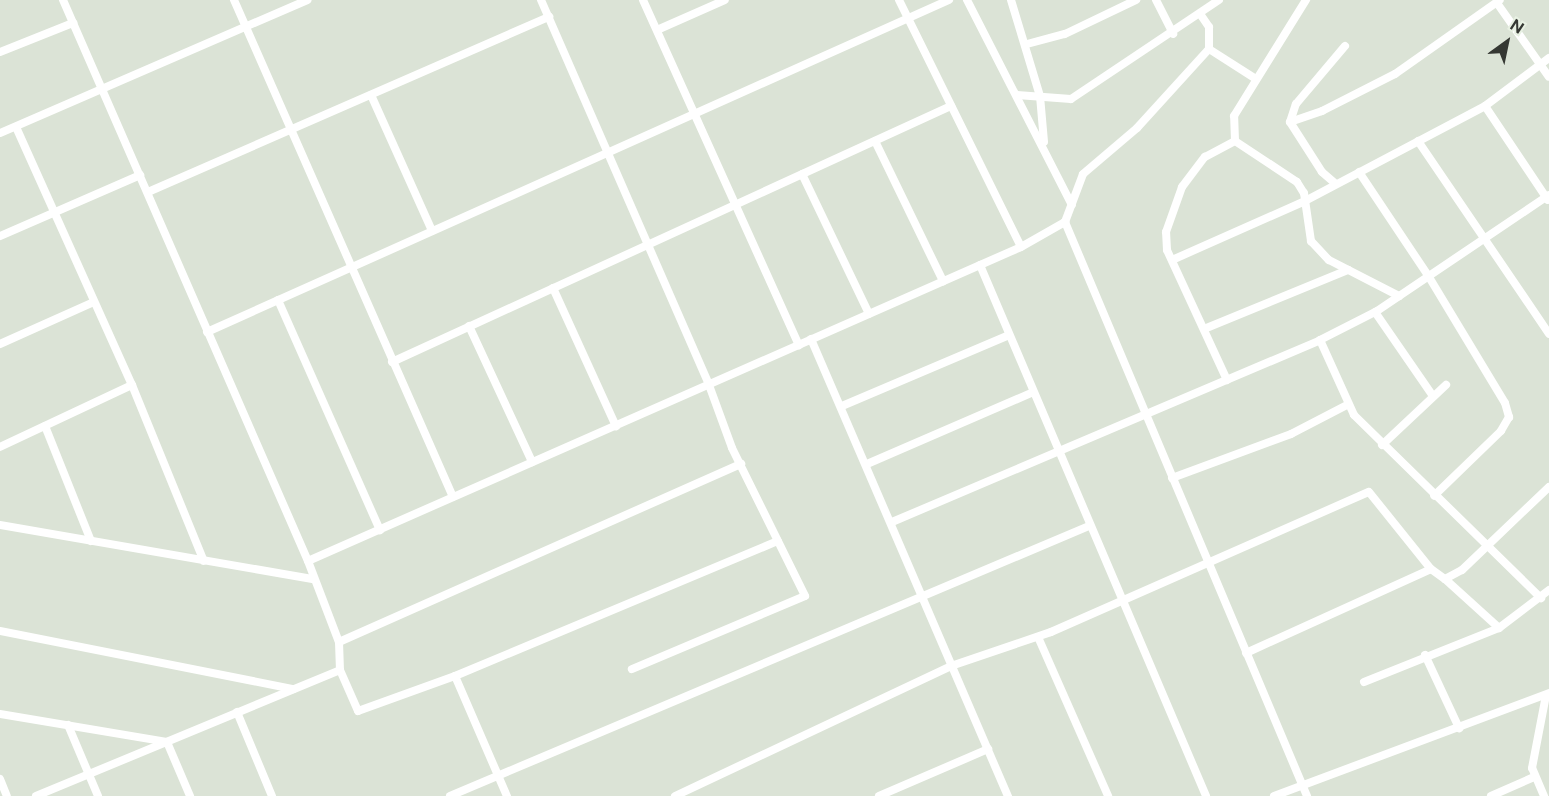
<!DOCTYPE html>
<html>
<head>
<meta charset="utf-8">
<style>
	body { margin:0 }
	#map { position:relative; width:1549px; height:796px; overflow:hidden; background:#dbe3d6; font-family:"Public Sans",sans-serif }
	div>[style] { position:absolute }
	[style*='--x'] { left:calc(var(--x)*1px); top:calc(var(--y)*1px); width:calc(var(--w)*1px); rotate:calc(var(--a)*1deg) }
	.street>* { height:8px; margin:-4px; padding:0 4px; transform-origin:4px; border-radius:4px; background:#fff }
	span { translate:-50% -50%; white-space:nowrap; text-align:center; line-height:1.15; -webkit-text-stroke:4.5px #e8f1e3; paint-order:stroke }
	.north { position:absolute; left:1477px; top:12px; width:60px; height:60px; -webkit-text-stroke:4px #e8f1e3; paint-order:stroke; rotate:33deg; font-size:16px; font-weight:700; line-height:24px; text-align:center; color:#353833 }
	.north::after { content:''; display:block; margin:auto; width:21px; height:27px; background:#353833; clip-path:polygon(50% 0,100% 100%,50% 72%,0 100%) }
</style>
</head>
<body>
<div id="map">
	<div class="street">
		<i style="--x:63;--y:0;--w:612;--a:66.41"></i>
		<i style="--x:308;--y:561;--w:87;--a:69.1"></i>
		<i style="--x:339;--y:642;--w:28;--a:88"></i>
		<i style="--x:340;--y:670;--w:45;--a:66.3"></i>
		<i style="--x:358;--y:711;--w:103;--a:-19.8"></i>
		<i style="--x:455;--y:676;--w:350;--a:-22.7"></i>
		<i style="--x:234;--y:0;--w:543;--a:66.22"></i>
		<i style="--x:541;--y:0;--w:420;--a:66.4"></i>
		<i style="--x:709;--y:385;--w:67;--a:69.9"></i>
		<i style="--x:732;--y:448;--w:165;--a:63.7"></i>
		<i style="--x:805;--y:596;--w:188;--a:157.1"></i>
		<i style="--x:643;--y:0;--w:379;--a:65.7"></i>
		<i style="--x:899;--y:0;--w:275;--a:63.7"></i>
		<i style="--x:967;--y:0;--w:230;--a:62.9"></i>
		<i style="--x:1011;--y:0;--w:100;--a:73.2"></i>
		<i style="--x:1040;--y:96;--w:46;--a:85"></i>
		<i style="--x:1156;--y:0;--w:38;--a:63"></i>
		<i style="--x:1497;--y:3;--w:90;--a:54.9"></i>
		<i style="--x:657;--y:30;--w:74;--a:-23.8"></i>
		<i style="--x:1027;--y:44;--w:39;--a:-15"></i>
		<i style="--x:1065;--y:34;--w:79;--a:-25.6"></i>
		<i style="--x:1209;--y:49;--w:56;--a:32.6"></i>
		<i style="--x:0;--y:52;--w:79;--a:-21.7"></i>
		<i style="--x:371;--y:95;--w:149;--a:65.8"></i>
		<i style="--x:1017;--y:95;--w:54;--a:4.2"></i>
		<i style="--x:1071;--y:99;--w:178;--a:-33.8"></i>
		<i style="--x:1485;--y:106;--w:113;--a:56.2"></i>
		<i style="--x:1290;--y:122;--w:34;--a:-19"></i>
		<i style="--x:1322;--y:111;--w:82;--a:-26.9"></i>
		<i style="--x:1395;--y:74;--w:128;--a:-35.2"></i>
		<i style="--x:1290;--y:122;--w:19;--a:-72"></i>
		<i style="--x:1296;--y:104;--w:76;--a:-49.8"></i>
		<i style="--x:1290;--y:122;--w:59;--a:57.4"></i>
		<i style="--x:1322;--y:172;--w:18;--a:41"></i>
		<i style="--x:16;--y:127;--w:283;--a:65.8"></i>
		<i style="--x:132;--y:385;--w:190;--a:67.8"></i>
		<i style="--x:0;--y:133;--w:335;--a:-23.4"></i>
		<i style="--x:875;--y:141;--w:156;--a:64.1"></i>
		<i style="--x:1235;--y:141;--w:74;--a:33.5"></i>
		<i style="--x:1297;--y:182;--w:13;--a:58"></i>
		<i style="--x:1304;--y:193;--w:49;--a:81.7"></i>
		<i style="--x:1311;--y:241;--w:26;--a:47"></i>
		<i style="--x:1329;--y:260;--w:79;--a:27.2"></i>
		<i style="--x:1418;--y:141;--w:233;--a:55.8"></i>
		<i style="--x:1359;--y:172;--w:126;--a:56.3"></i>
		<i style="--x:1429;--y:277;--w:147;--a:58.9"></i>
		<i style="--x:1505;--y:403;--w:15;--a:74"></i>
		<i style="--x:1509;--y:417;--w:16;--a:120"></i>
		<i style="--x:1501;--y:431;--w:93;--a:135.9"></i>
		<i style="--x:802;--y:174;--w:155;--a:64.4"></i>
		<i style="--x:148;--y:192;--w:438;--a:-23.6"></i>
		<i style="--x:1065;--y:222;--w:623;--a:67.14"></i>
		<i style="--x:0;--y:236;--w:153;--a:-23.5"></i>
		<i style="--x:1172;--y:260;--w:145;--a:-23.9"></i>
		<i style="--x:1305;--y:201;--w:204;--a:-27.8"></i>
		<i style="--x:1485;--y:106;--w:80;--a:-36.9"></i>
		<i style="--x:980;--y:265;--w:577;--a:66.94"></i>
		<i style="--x:553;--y:288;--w:152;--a:65.5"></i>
		<i style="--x:278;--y:300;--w:252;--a:66.1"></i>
		<i style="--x:1375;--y:312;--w:102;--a:55.4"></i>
		<i style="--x:469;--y:326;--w:150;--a:65.1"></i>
		<i style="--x:1204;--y:329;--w:156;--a:-22.3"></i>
		<i style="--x:207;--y:332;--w:813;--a:-24.11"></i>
		<i style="--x:811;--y:339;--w:498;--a:66.7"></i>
		<i style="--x:1320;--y:340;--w:82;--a:65.6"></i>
		<i style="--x:1354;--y:415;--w:262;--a:44.4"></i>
		<i style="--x:0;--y:344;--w:103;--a:-24.1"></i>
		<i style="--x:392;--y:362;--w:615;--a:-24.61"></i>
		<i style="--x:1227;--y:380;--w:143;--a:-114.8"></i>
		<i style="--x:1167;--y:250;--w:18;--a:-93"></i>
		<i style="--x:1166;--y:232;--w:48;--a:-70.4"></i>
		<i style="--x:1182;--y:187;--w:38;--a:-53"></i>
		<i style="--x:1205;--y:157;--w:34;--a:-28"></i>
		<i style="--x:1235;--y:141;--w:25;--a:-92"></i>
		<i style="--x:1234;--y:116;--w:137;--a:-58.2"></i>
		<i style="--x:842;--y:406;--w:181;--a:-23"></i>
		<i style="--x:45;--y:426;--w:124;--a:68.2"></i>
		<i style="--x:1382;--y:445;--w:88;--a:-43.2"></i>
		<i style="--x:0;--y:447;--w:146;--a:-25.2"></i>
		<i style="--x:867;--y:464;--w:181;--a:-23.4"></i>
		<i style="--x:1172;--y:478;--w:127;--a:-20.3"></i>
		<i style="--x:1291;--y:434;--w:63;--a:-27.4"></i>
		<i style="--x:892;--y:522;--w:465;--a:-23"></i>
		<i style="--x:1320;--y:340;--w:64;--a:-27"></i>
		<i style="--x:1377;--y:311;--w:207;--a:-34"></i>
		<i style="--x:0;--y:525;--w:317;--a:9.8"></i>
		<i style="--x:308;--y:561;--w:779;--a:-23.77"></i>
		<i style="--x:1021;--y:247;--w:51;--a:-29.6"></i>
		<i style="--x:1065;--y:222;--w:51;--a:-69.4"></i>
		<i style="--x:1083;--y:174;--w:71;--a:-40.4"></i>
		<i style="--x:1137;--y:128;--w:107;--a:-47.7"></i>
		<i style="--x:1209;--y:49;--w:22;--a:-90"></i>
		<i style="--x:1209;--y:27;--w:14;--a:-124"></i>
		<i style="--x:1445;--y:579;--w:73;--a:42.2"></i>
		<i style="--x:0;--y:631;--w:299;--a:11.2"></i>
		<i style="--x:1038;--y:637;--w:174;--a:66.2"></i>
		<i style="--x:339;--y:642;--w:440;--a:-23.9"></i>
		<i style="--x:1246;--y:653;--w:203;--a:-24.4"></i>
		<i style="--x:1425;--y:655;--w:81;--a:65"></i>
		<i style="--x:455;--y:676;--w:131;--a:66.6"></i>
		<i style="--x:1364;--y:682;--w:145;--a:-21.8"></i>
		<i style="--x:1499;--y:628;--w:63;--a:-37.2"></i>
		<i style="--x:237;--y:712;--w:91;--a:67.4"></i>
		<i style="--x:0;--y:714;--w:169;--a:9.5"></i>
		<i style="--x:167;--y:742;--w:59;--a:66.9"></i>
		<i style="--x:68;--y:725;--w:77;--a:67.1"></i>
		<i style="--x:0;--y:779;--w:18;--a:68"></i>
		<i style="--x:36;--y:796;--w:329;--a:-22.5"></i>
		<i style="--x:450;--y:796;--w:694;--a:-22.91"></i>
		<i style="--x:675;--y:796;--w:305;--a:-25.2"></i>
		<i style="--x:951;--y:666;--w:106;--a:-18.8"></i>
		<i style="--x:1051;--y:632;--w:347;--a:-23.8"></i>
		<i style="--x:1369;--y:492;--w:99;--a:51.2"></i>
		<i style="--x:1431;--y:569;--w:17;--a:36"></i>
		<i style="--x:1445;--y:579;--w:19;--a:-28"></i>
		<i style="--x:1462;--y:570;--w:120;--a:-43.7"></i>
		<i style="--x:879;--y:796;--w:119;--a:-23.3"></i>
		<i style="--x:1274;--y:796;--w:294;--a:-20.5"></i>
		<i style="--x:1491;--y:796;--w:47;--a:-23.8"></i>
		<i style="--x:1544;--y:796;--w:30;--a:-113"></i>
		<i style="--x:1532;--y:768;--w:74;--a:-79.1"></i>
	</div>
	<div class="north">N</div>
</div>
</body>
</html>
